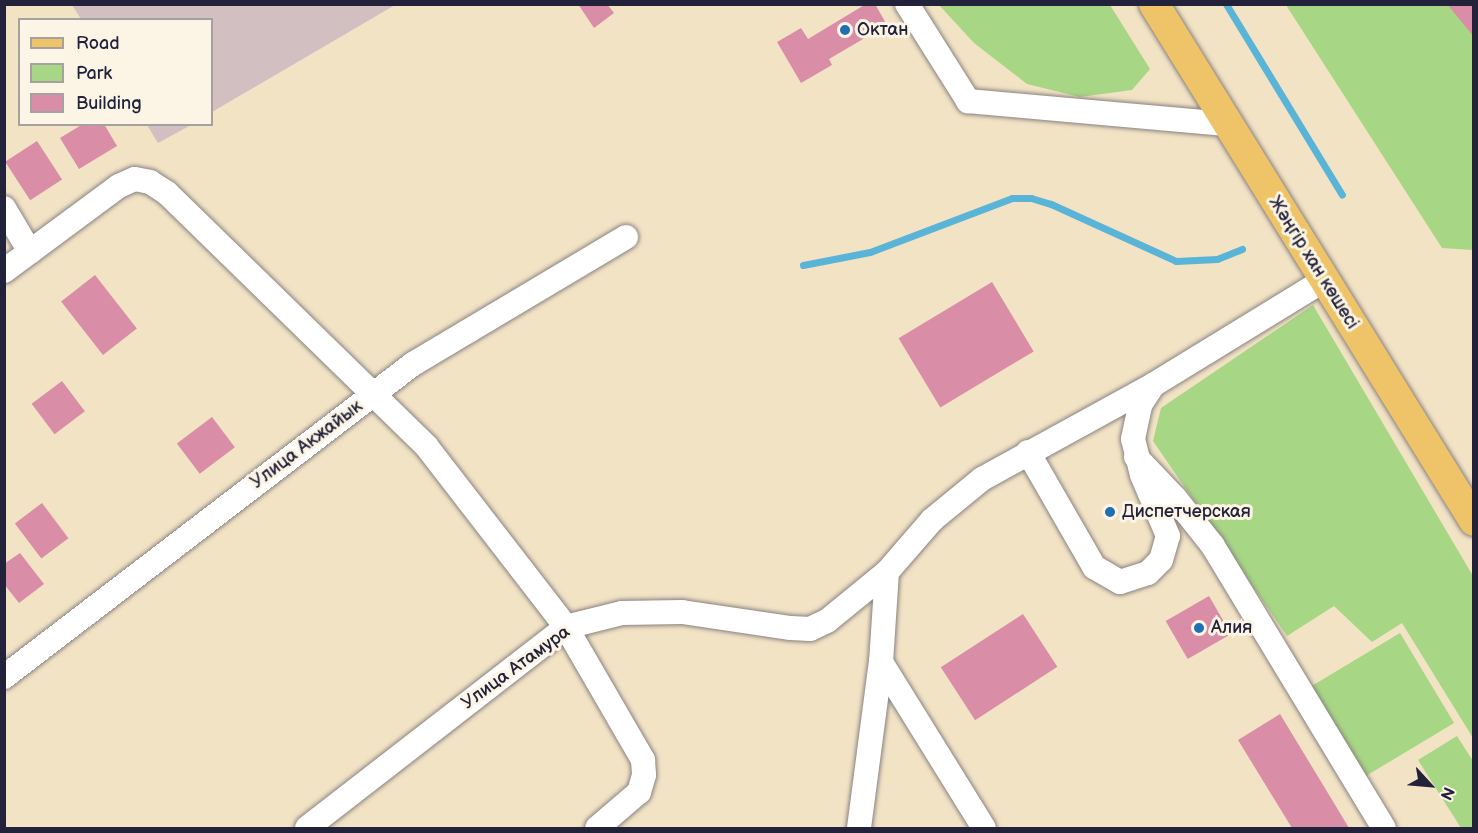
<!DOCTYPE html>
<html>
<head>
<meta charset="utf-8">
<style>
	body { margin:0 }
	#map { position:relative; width:1478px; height:833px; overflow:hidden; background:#f2e3c5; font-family:"Balsamiq Sans",sans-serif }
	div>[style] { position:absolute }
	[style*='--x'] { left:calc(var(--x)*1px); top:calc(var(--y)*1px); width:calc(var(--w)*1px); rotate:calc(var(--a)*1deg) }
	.industrial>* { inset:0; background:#d2bfc1 }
	.green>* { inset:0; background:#a7d684; transform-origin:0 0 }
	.stream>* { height:7px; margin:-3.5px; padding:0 3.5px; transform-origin:3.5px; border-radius:3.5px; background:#5ab4d8 }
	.building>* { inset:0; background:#d98da7; transform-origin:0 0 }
	.roads { filter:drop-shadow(0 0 2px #8a8280) drop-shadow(0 0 2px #8a8280) }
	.minor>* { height:24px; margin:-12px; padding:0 12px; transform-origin:12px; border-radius:12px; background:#fff }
	.major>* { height:30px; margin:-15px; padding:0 15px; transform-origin:15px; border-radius:15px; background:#efc469 }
	.dots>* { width:16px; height:16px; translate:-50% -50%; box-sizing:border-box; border:3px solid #fcf5e5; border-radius:50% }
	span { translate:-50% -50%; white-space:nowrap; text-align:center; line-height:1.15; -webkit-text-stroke:6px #fcf5e5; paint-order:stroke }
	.poi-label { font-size:18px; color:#22223b }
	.left { translate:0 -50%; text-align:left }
	.street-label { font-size:18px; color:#22223b }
	.frame { position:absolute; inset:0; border:6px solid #22223b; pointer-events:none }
	.legend { position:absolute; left:18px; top:18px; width:195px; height:108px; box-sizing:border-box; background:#fcf5e5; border:2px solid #a5a1a1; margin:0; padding:8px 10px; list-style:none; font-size:18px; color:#22223b }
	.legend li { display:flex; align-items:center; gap:12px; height:30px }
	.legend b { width:30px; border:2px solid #a5a1a1 }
	.north { position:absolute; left:1400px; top:755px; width:60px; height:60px; -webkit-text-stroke:4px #fcf5e5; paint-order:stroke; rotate:116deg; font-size:16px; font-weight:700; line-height:24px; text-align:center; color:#22223b }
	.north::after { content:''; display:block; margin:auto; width:21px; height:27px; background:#22223b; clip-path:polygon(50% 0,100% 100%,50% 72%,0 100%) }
</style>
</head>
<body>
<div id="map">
	<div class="industrial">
		<i style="clip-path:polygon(72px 5px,395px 5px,212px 112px,212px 20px,81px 19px)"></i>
		<i style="clip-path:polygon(147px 125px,191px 125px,158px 143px)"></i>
	</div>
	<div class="green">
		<i style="clip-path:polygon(939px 5px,1110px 5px,1150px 69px,1132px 90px,1080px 97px,1027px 84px,974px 43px)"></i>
		<i style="clip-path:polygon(1286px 5px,1473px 5px,1473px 250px,1442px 248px)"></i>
		<i style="clip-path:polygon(1313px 305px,1473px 576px,1473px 738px,1402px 623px,1372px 642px,1334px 606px,1287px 636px,1153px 441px,1161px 408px)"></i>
		<i style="left:1400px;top:633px;width:105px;height:103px;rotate:59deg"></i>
		<i style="clip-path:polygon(1457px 736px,1473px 761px,1473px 828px,1461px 828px,1418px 760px)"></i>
	</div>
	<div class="stream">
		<i style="--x:1226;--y:4;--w:223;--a:58.7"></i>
		<i style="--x:803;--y:265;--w:68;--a:-11"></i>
		<i style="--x:870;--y:252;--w:152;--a:-20.8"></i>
		<i style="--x:1012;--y:198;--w:19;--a:0"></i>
		<i style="--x:1031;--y:198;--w:21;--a:17"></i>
		<i style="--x:1051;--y:204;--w:137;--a:24.5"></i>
		<i style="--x:1176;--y:261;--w:41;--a:-2.8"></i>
		<i style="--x:1217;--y:259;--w:27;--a:-22"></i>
	</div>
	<div class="building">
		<i style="clip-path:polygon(578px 4px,607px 4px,614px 13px,594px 28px)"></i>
		<i style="clip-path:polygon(866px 4px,875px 4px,887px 25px,829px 59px,832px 65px,801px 83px,777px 42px,801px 28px,808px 39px)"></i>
		<i style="clip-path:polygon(1447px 4px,1474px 4px,1474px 37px)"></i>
		<i style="clip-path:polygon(83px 124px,104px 124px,117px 146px,79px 169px,60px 138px)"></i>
		<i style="left:37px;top:141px;width:46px;height:38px;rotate:57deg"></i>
		<i style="left:95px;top:275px;width:68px;height:43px;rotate:52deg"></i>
		<i style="left:992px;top:282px;width:81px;height:109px;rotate:59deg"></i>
		<i style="left:62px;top:381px;width:38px;height:38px;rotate:53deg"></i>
		<i style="left:212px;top:417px;width:38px;height:44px;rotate:53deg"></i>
		<i style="left:42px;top:503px;width:44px;height:34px;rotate:53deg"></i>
		<i style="clip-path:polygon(20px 553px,44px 584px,19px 603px,4px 584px,4px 564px)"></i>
		<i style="left:1209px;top:596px;width:44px;height:50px;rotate:60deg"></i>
		<i style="left:1023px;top:614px;width:63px;height:98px;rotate:57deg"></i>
		<i style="clip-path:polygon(1280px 714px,1337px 808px,1349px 828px,1292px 828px,1238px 740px)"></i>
	</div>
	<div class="roads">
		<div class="minor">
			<i style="--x:907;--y:4;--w:115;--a:57.8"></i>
			<i style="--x:968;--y:101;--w:261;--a:5.1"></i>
			<i style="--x:4;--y:208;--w:51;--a:59.4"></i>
			<i style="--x:4;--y:271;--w:143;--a:-36.5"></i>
			<i style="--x:119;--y:186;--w:17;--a:-24"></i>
			<i style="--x:135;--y:179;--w:15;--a:11"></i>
			<i style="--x:150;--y:182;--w:20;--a:33"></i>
			<i style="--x:167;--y:193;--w:363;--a:44.3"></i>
			<i style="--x:427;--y:447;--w:227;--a:52.3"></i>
			<i style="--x:566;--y:627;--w:154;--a:59.9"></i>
			<i style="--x:643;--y:760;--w:15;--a:86"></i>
			<i style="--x:644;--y:775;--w:18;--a:106"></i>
			<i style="--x:639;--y:792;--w:55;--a:139.4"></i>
			<i style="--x:1028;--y:452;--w:133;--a:60.1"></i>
			<i style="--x:1094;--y:567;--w:30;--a:30"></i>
			<i style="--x:1120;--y:582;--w:29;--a:-18"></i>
			<i style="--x:1148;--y:573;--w:18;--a:-45"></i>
			<i style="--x:1161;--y:560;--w:25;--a:-74"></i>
			<i style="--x:1168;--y:536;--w:66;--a:-113.1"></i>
			<i style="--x:1142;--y:475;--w:37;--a:-104"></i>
			<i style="--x:1133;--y:439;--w:35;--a:-78"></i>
			<i style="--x:1140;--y:405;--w:24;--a:-57"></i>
			<i style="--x:1136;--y:457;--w:57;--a:46.4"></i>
			<i style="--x:1175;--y:498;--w:61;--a:51.6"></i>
			<i style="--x:1213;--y:546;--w:330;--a:58.8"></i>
			<i style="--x:887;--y:572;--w:90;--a:93.8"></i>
			<i style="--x:881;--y:662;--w:195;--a:58.2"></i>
			<i style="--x:4;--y:677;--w:515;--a:-37.43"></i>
			<i style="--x:413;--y:364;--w:248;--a:-30.8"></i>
			<i style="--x:307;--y:828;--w:328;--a:-37.8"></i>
			<i style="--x:566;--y:627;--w:58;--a:-14"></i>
			<i style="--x:622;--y:613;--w:60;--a:-1"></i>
			<i style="--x:682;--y:612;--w:110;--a:8.4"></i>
			<i style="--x:791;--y:628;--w:19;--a:3"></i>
			<i style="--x:810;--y:629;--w:19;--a:-25"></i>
			<i style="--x:827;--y:621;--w:77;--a:-39.2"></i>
			<i style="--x:887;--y:572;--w:69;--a:-49.1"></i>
			<i style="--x:932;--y:520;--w:65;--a:-39.4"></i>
			<i style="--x:982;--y:479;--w:195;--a:-28.8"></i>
			<i style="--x:1153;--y:385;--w:199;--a:-31.5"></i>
			<i style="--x:859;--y:828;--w:167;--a:-82.5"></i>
		</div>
		<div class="major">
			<i style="--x:1154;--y:4;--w:608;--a:58.24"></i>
		</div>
	</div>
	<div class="dots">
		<i style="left:845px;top:30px;background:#1f6fb2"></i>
		<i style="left:1110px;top:512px;background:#1f6fb2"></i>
		<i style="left:1199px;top:628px;background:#1f6fb2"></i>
	</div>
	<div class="poi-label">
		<span class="left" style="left:857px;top:30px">Октан</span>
		<span class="left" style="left:1122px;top:512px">Диспетчерская</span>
		<span class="left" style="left:1211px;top:628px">Алия</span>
	</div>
	<div class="street-label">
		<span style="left:1313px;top:263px;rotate:58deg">Жәңгір хан көшесі</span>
		<span style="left:307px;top:445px;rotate:-37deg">Улица Акжайык</span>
		<span style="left:516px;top:668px;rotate:-36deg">Улица Атамура</span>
	</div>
	<div class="frame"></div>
	<ul class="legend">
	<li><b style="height:8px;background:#efc469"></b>Road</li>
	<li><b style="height:16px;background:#a7d684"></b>Park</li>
	<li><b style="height:16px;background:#d98da7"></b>Building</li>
	</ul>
	<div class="north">N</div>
</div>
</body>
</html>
